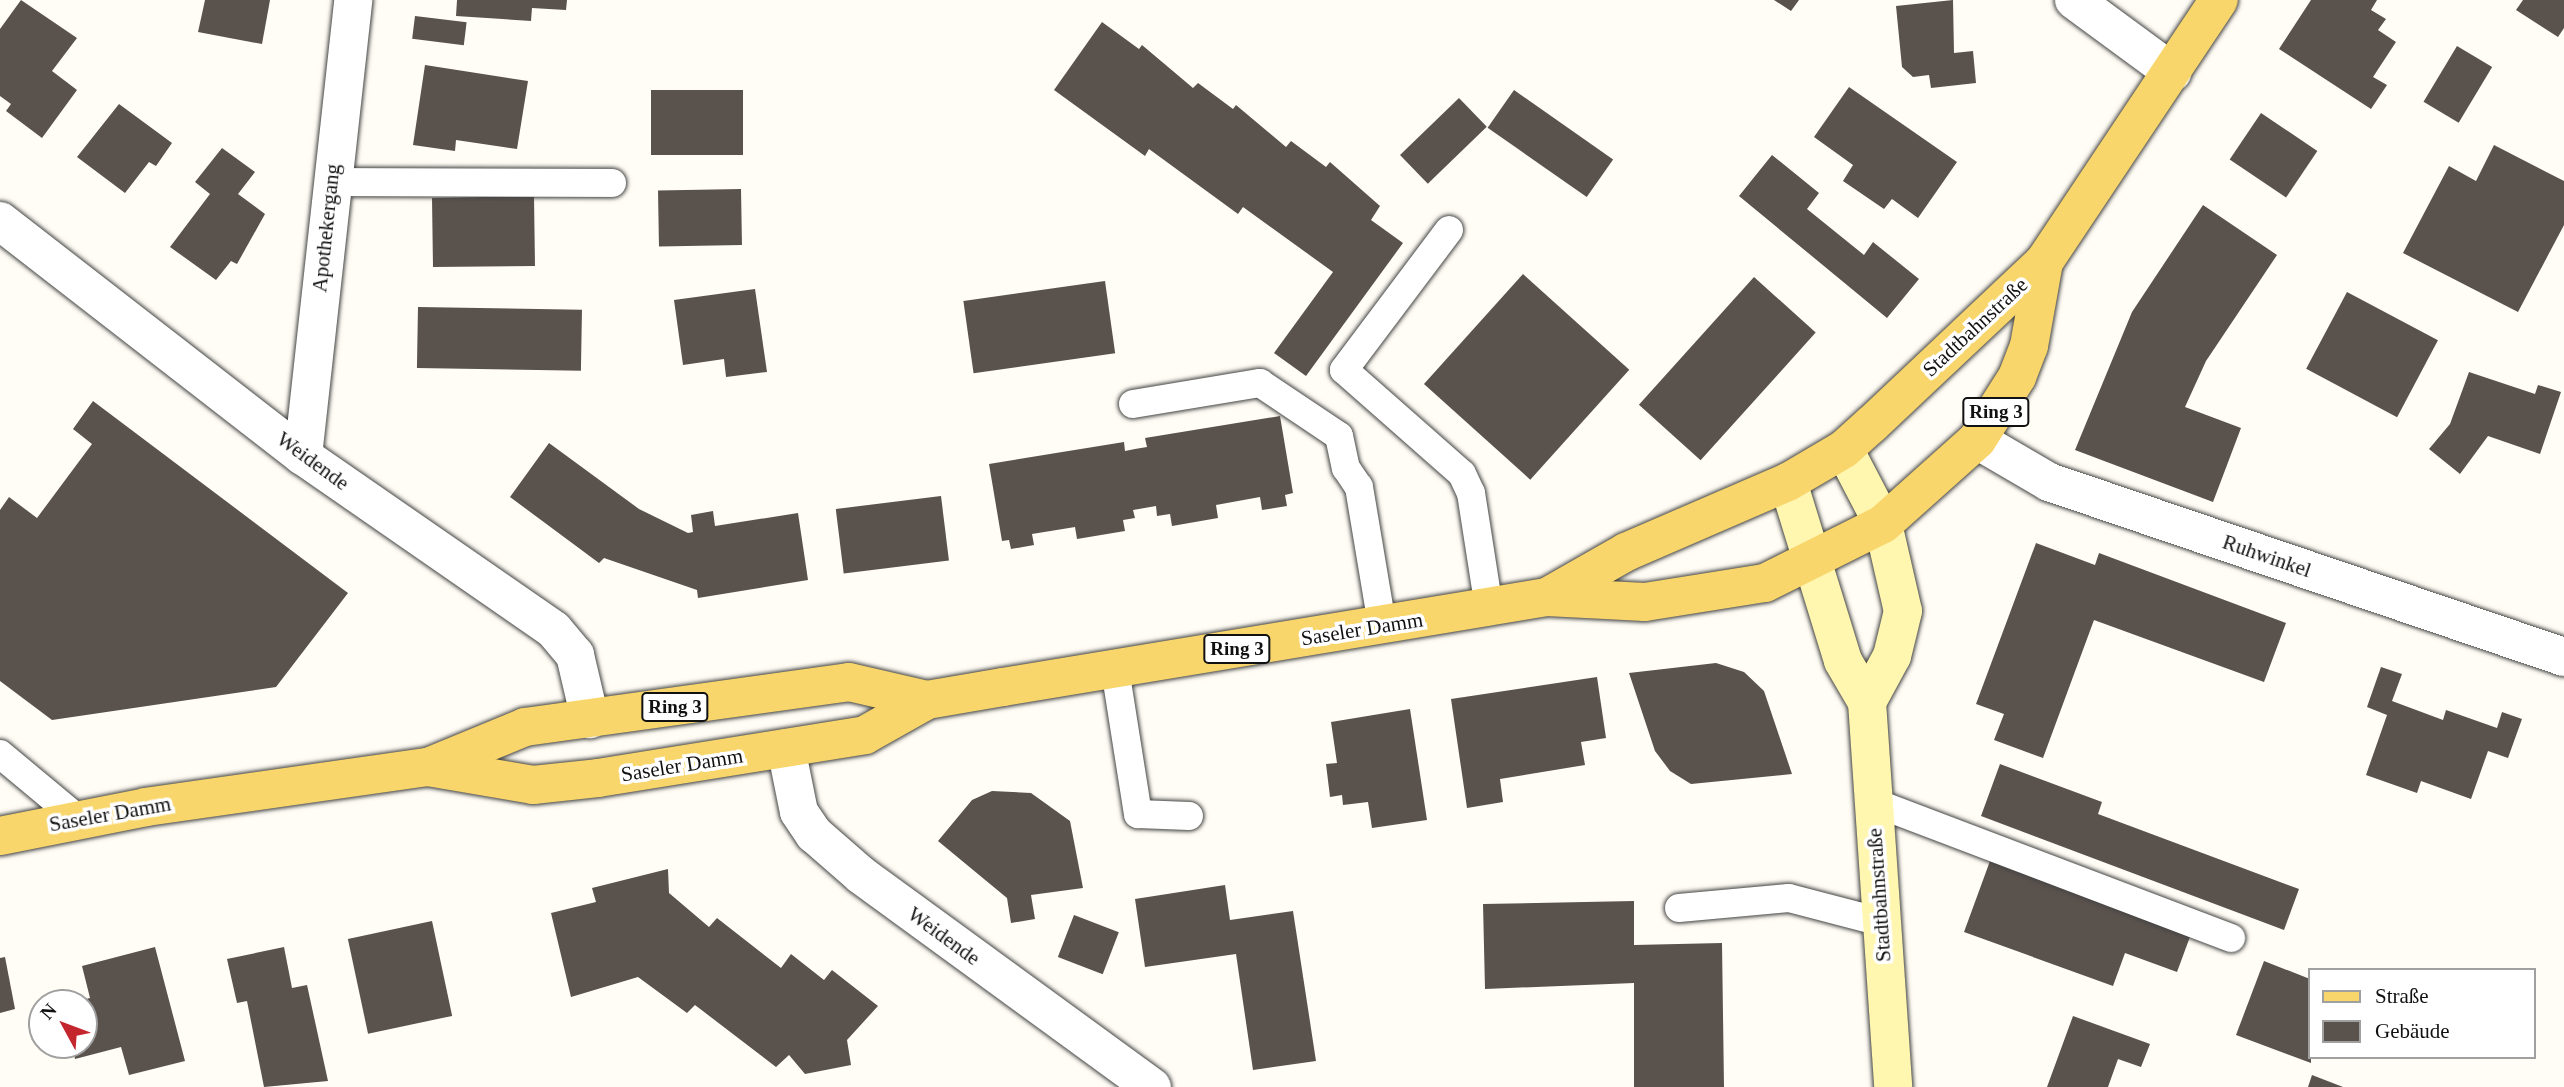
<!DOCTYPE html>
<html>
<head>
<meta charset="utf-8">
<style>
	body { margin:0 }
	#map { position:relative; width:2564px; height:1087px; overflow:hidden; background:#fffdf5; font-family:"Times New Roman",serif }
	div>[style] { position:absolute }
	[style*='--x'] { left:calc(var(--x)*1px); top:calc(var(--y)*1px); width:calc(var(--w)*1px); rotate:calc(var(--a)*1deg) }
	.building>* { inset:0; background:#5a524d; transform-origin:0 0 }
	.roads { filter:drop-shadow(0 0 2px #444) drop-shadow(0 0 2px #444) }
	.lane>* { height:28px; margin:-14px; padding:0 14px; transform-origin:14px; border-radius:14px; background:#fff }
	.street>* { height:38px; margin:-19px; padding:0 19px; transform-origin:19px; border-radius:19px; background:#fff }
	.secondary>* { height:38px; margin:-19px; padding:0 19px; transform-origin:19px; border-radius:19px; background:#fff6b0 }
	.primary>* { height:38px; margin:-19px; padding:0 19px; transform-origin:19px; border-radius:19px; background:#f9d66b }
	span { translate:-50% -50%; white-space:nowrap; text-align:center; line-height:1.15; -webkit-text-stroke:7px #fff; paint-order:stroke }
	.shield-label span { padding:2px 5px; background:#fff; border:2px solid; border-radius:5px; -webkit-text-stroke-width:0 }
	.shield-label { font-size:19px; color:#111; font-weight:700 }
	.street-label { font-size:21px; color:#111 }
	.legend { position:absolute; left:2308px; top:968px; width:228px; height:91px; box-sizing:border-box; background:#fff; border:2px solid #a0a0a0; margin:0; padding:9px 12px; list-style:none; font-size:21px; color:#111 }
	.legend li { display:flex; align-items:center; gap:14px; height:35px }
	.legend b { width:35px; border:2px solid #a0a0a0 }
	.north { position:absolute; left:28px; top:989px; width:70px; height:70px; box-sizing:border-box; background:#fff; border:2px solid #a0a0a0; border-radius:50%; rotate:311deg; font-size:19px; font-weight:700; line-height:28px; text-align:center; color:#111 }
	.north::after { content:''; display:block; margin:auto; width:24px; height:32px; background:#c4262e; clip-path:polygon(50% 0,100% 100%,50% 72%,0 100%) }
</style>
</head>
<body>
<div id="map">
	<div class="building">
		<i style="clip-path:polygon(21px 0,77px 38px,52px 71px,77px 90px,42px 138px,6px 111px,11px 104px,0 96px,0 29px)"></i>
		<i style="clip-path:polygon(205px 0,270px 0,262px 44px,198px 32px)"></i>
		<i style="clip-path:polygon(457px 0,567px 0,566px 10px,532px 8px,531px 21px,456px 16px)"></i>
		<i style="clip-path:polygon(1774px 0,1799px 0,1791px 11px)"></i>
		<i style="clip-path:polygon(1953px 0,1954px 53px,1973px 51px,1976px 83px,1931px 88px,1929px 75px,1913px 77px,1902px 67px,1896px 6px)"></i>
		<i style="clip-path:polygon(2311px 0,2377px 0,2371px 10px,2386px 19px,2378px 30px,2396px 42px,2373px 77px,2387px 85px,2371px 109px,2279px 49px)"></i>
		<i style="clip-path:polygon(2523px 0,2564px 0,2564px 28px,2558px 37px,2516px 10px)"></i>
		<i style="left:415px;top:16px;width:52px;height:23px;rotate:7deg"></i>
		<i style="clip-path:polygon(1102px 22px,1139px 49px,1142px 45px,1193px 88px,1198px 83px,1233px 109px,1236px 105px,1286px 147px,1291px 141px,1326px 167px,1330px 162px,1380px 206px,1371px 220px,1403px 243px,1306px 376px,1274px 353px,1333px 272px,1243px 207px,1238px 214px,1149px 149px,1145px 156px,1054px 90px)"></i>
		<i style="left:2457px;top:46px;width:41px;height:65px;rotate:31deg"></i>
		<i style="clip-path:polygon(425px 65px,528px 81px,517px 149px,456px 140px,455px 151px,413px 145px)"></i>
		<i style="clip-path:polygon(1849px 87px,1957px 162px,1918px 218px,1892px 199px,1884px 209px,1843px 181px,1853px 165px,1814px 137px)"></i>
		<i style="left:743px;top:90px;width:65px;height:92px;rotate:90deg"></i>
		<i style="left:1514px;top:90px;width:121px;height:46px;rotate:35deg"></i>
		<i style="left:1459px;top:98px;width:40px;height:82px;rotate:46deg"></i>
		<i style="clip-path:polygon(119px 104px,172px 143px,156px 166px,149px 162px,125px 193px,77px 157px)"></i>
		<i style="left:2261px;top:113px;width:68px;height:56px;rotate:34deg"></i>
		<i style="clip-path:polygon(2494px 145px,2564px 181px,2564px 225px,2518px 312px,2403px 253px,2449px 166px,2476px 181px)"></i>
		<i style="clip-path:polygon(222px 148px,255px 172px,238px 194px,265px 214px,237px 264px,231px 261px,216px 280px,170px 247px,210px 194px,195px 182px)"></i>
		<i style="clip-path:polygon(1772px 155px,1819px 193px,1807px 209px,1864px 255px,1873px 242px,1919px 279px,1887px 318px,1739px 196px)"></i>
		<i style="left:741px;top:189px;width:56px;height:83px;rotate:89deg"></i>
		<i style="clip-path:polygon(482px 197px,534px 197px,535px 266px,433px 267px,432px 198px)"></i>
		<i style="clip-path:polygon(2203px 205px,2277px 255px,2206px 361px,2185px 407px,2241px 428px,2213px 502px,2075px 450px,2132px 312px)"></i>
		<i style="left:1523px;top:274px;width:143px;height:148px;rotate:42deg"></i>
		<i style="left:1754px;top:277px;width:83px;height:172px;rotate:42deg"></i>
		<i style="left:1105px;top:281px;width:73px;height:143px;rotate:82deg"></i>
		<i style="clip-path:polygon(755px 289px,767px 372px,726px 377px,724px 359px,683px 365px,674px 300px)"></i>
		<i style="left:2347px;top:292px;width:103px;height:87px;rotate:28deg"></i>
		<i style="left:418px;top:307px;width:164px;height:61px;rotate:1deg"></i>
		<i style="clip-path:polygon(2469px 372px,2535px 394px,2538px 385px,2561px 392px,2540px 454px,2488px 436px,2460px 474px,2429px 449px,2450px 424px)"></i>
		<i style="clip-path:polygon(93px 401px,348px 593px,276px 687px,52px 720px,0 681px,0 510px,9px 497px,37px 518px,92px 444px,73px 429px)"></i>
		<i style="clip-path:polygon(1280px 416px,1293px 493px,1285px 495px,1287px 506px,1262px 510px,1260px 497px,1216px 505px,1218px 518px,1172px 526px,1170px 514px,1157px 516px,1156px 506px,1133px 510px,1135px 518px,1123px 520px,1125px 531px,1077px 539px,1075px 527px,1032px 534px,1034px 545px,1011px 549px,1009px 540px,1002px 541px,989px 464px,1124px 442px,1125px 451px,1135px 449px,1147px 447px,1145px 438px)"></i>
		<i style="clip-path:polygon(549px 443px,639px 509px,688px 533px,693px 532px,691px 515px,713px 511px,715px 526px,798px 513px,808px 580px,698px 598px,697px 590px,604px 558px,599px 563px,510px 497px)"></i>
		<i style="left:941px;top:496px;width:65px;height:106px;rotate:83deg"></i>
		<i style="clip-path:polygon(2036px 543px,2095px 565px,2099px 553px,2286px 623px,2264px 682px,2094px 620px,2043px 758px,1994px 740px,2004px 714px,1976px 704px)"></i>
		<i style="clip-path:polygon(1716px 663px,1744px 672px,1764px 691px,1792px 774px,1691px 784px,1670px 771px,1655px 751px,1629px 673px)"></i>
		<i style="clip-path:polygon(2381px 667px,2402px 674px,2392px 701px,2443px 720px,2446px 710px,2497px 728px,2502px 712px,2522px 719px,2508px 758px,2488px 751px,2471px 799px,2421px 781px,2417px 793px,2366px 775px,2387px 715px,2367px 707px)"></i>
		<i style="clip-path:polygon(1597px 677px,1606px 738px,1581px 742px,1585px 765px,1500px 779px,1503px 802px,1467px 808px,1451px 699px)"></i>
		<i style="clip-path:polygon(1410px 709px,1427px 820px,1372px 828px,1368px 802px,1343px 805px,1342px 795px,1330px 797px,1326px 764px,1337px 763px,1331px 722px)"></i>
		<i style="clip-path:polygon(2000px 764px,2102px 802px,2098px 814px,2299px 889px,2284px 930px,1981px 816px)"></i>
		<i style="clip-path:polygon(992px 791px,1031px 793px,1070px 821px,1083px 888px,1031px 895px,1035px 919px,1011px 923px,1007px 898px,938px 841px,972px 800px)"></i>
		<i style="clip-path:polygon(1990px 861px,2191px 934px,2177px 972px,2125px 953px,2113px 986px,1964px 932px)"></i>
		<i style="clip-path:polygon(668px 869px,669px 893px,709px 927px,717px 918px,781px 968px,791px 954px,824px 980px,832px 970px,878px 1006px,847px 1040px,851px 1065px,805px 1074px,789px 1055px,776px 1067px,695px 1005px,687px 1013px,638px 977px,571px 997px,551px 913px,596px 902px,592px 888px)"></i>
		<i style="clip-path:polygon(1225px 885px,1230px 920px,1293px 911px,1316px 1061px,1253px 1070px,1236px 954px,1145px 967px,1135px 899px)"></i>
		<i style="clip-path:polygon(1634px 901px,1634px 945px,1722px 943px,1724px 1087px,1634px 1087px,1634px 983px,1485px 989px,1483px 904px)"></i>
		<i style="left:1074px;top:915px;width:48px;height:45px;rotate:21deg"></i>
		<i style="left:432px;top:921px;width:97px;height:86px;rotate:78deg"></i>
		<i style="clip-path:polygon(155px 947px,185px 1061px,129px 1075px,121px 1047px,75px 1059px,72px 1045px,84px 1045px,84px 1003px,74px 1002px,90px 998px,82px 966px)"></i>
		<i style="clip-path:polygon(284px 947px,292px 988px,307px 985px,328px 1081px,264px 1087px,247px 1001px,237px 1003px,227px 959px)"></i>
		<i style="clip-path:polygon(5px 957px,15px 1009px,0 1013px,0 958px)"></i>
		<i style="clip-path:polygon(2264px 961px,2310px 979px,2311px 1063px,2236px 1035px)"></i>
		<i style="clip-path:polygon(2073px 1016px,2150px 1044px,2141px 1067px,2118px 1059px,2108px 1087px,2047px 1087px)"></i>
		<i style="clip-path:polygon(2312px 1075px,2343px 1087px,2308px 1087px)"></i>
	</div>
	<div class="roads">
		<div class="lane">
			<i style="--x:331;--y:182;--w:281;--a:0.2"></i>
			<i style="--x:1449;--y:230;--w:175;--a:126.9"></i>
			<i style="--x:1344;--y:370;--w:157;--a:41.4"></i>
			<i style="--x:1462;--y:474;--w:21;--a:65"></i>
			<i style="--x:1471;--y:493;--w:116;--a:81.1"></i>
			<i style="--x:1133;--y:404;--w:129;--a:-9.4"></i>
			<i style="--x:1260;--y:383;--w:95;--a:33.9"></i>
			<i style="--x:1339;--y:436;--w:33;--a:78"></i>
			<i style="--x:1346;--y:468;--w:23;--a:56"></i>
			<i style="--x:1359;--y:487;--w:140;--a:80.5"></i>
			<i style="--x:1115;--y:669;--w:147;--a:81"></i>
			<i style="--x:1138;--y:814;--w:51;--a:2.2"></i>
			<i style="--x:0;--y:754;--w:102;--a:39.8"></i>
			<i style="--x:1873;--y:802;--w:383;--a:20.8"></i>
			<i style="--x:1679;--y:908;--w:110;--a:-5.2"></i>
			<i style="--x:1789;--y:898;--w:95;--a:14.6"></i>
		</div>
		<div class="street">
			<i style="--x:2074;--y:0;--w:122;--a:36.3"></i>
			<i style="--x:0;--y:221;--w:383;--a:37.8"></i>
			<i style="--x:303;--y:456;--w:305;--a:34.7"></i>
			<i style="--x:554;--y:630;--w:33;--a:50"></i>
			<i style="--x:575;--y:655;--w:66;--a:76.8"></i>
			<i style="--x:1977;--y:440;--w:83;--a:30.3"></i>
			<i style="--x:2049;--y:482;--w:544;--a:18.77"></i>
			<i style="--x:303;--y:456;--w:459;--a:-83.7"></i>
			<i style="--x:786;--y:748;--w:65;--a:78.5"></i>
			<i style="--x:799;--y:812;--w:27;--a:56"></i>
			<i style="--x:814;--y:834;--w:62;--a:41.1"></i>
			<i style="--x:861;--y:875;--w:360;--a:36.1"></i>
		</div>
		<div class="secondary">
			<i style="--x:1844;--y:449;--w:85;--a:62.5"></i>
			<i style="--x:1883;--y:524;--w:89;--a:77.1"></i>
			<i style="--x:1903;--y:611;--w:46;--a:103.7"></i>
			<i style="--x:1892;--y:656;--w:52;--a:118.5"></i>
			<i style="--x:1788;--y:482;--w:187;--a:72.9"></i>
			<i style="--x:1843;--y:661;--w:48;--a:59.7"></i>
			<i style="--x:1867;--y:702;--w:386;--a:86.1"></i>
		</div>
		<div class="primary">
			<i style="--x:1547;--y:597;--w:91;--a:-29.7"></i>
			<i style="--x:1626;--y:552;--w:176;--a:-23.4"></i>
			<i style="--x:1788;--y:482;--w:65;--a:-30.5"></i>
			<i style="--x:1844;--y:449;--w:38;--a:-42"></i>
			<i style="--x:1872;--y:424;--w:236;--a:-43.3"></i>
			<i style="--x:2044;--y:262;--w:315;--a:-56.3"></i>
			<i style="--x:428;--y:767;--w:107;--a:9.7"></i>
			<i style="--x:533;--y:785;--w:65;--a:-6.1"></i>
			<i style="--x:598;--y:778;--w:270;--a:-9.1"></i>
			<i style="--x:865;--y:735;--w:71;--a:-29.4"></i>
			<i style="--x:927;--y:700;--w:77;--a:-9.7"></i>
			<i style="--x:1003;--y:687;--w:551;--a:-9.39"></i>
			<i style="--x:1547;--y:597;--w:98;--a:2.9"></i>
			<i style="--x:1645;--y:602;--w:121;--a:-9"></i>
			<i style="--x:1765;--y:583;--w:132;--a:-26.6"></i>
			<i style="--x:1883;--y:524;--w:126;--a:-41.8"></i>
			<i style="--x:1977;--y:440;--w:75;--a:-57.6"></i>
			<i style="--x:2017;--y:377;--w:33;--a:-69"></i>
			<i style="--x:2029;--y:346;--w:85;--a:-79.9"></i>
			<i style="--x:0;--y:836;--w:149;--a:-11.2"></i>
			<i style="--x:146;--y:807;--w:285;--a:-8.1"></i>
			<i style="--x:428;--y:767;--w:105;--a:-22.4"></i>
			<i style="--x:525;--y:727;--w:327;--a:-7.9"></i>
			<i style="--x:849;--y:682;--w:80;--a:13"></i>
		</div>
	</div>
	<div class="shield-label">
		<span style="left:1996px;top:412px">Ring 3</span>
		<span style="left:1237px;top:649px">Ring 3</span>
		<span style="left:675px;top:707px">Ring 3</span>
	</div>
	<div class="street-label">
		<span style="left:326px;top:228px;rotate:-84deg">Apothekergang</span>
		<span style="left:1975px;top:327px;rotate:-43deg">Stadtbahnstraße</span>
		<span style="left:313px;top:461px;rotate:36deg">Weidende</span>
		<span style="left:2267px;top:556px;rotate:19deg">Ruhwinkel</span>
		<span style="left:1362px;top:629px;rotate:-9deg">Saseler Damm</span>
		<span style="left:682px;top:765px;rotate:-9deg">Saseler Damm</span>
		<span style="left:110px;top:814px;rotate:-10deg">Saseler Damm</span>
		<span style="left:1879px;top:895px;rotate:-94deg">Stadtbahnstraße</span>
		<span style="left:944px;top:936px;rotate:36deg">Weidende</span>
	</div>
	<ul class="legend">
	<li><b style="height:9px;background:#f9d66b"></b>Straße</li>
	<li><b style="height:19px;background:#5a524d"></b>Gebäude</li>
	</ul>
	<div class="north">N</div>
</div>
</body>
</html>
